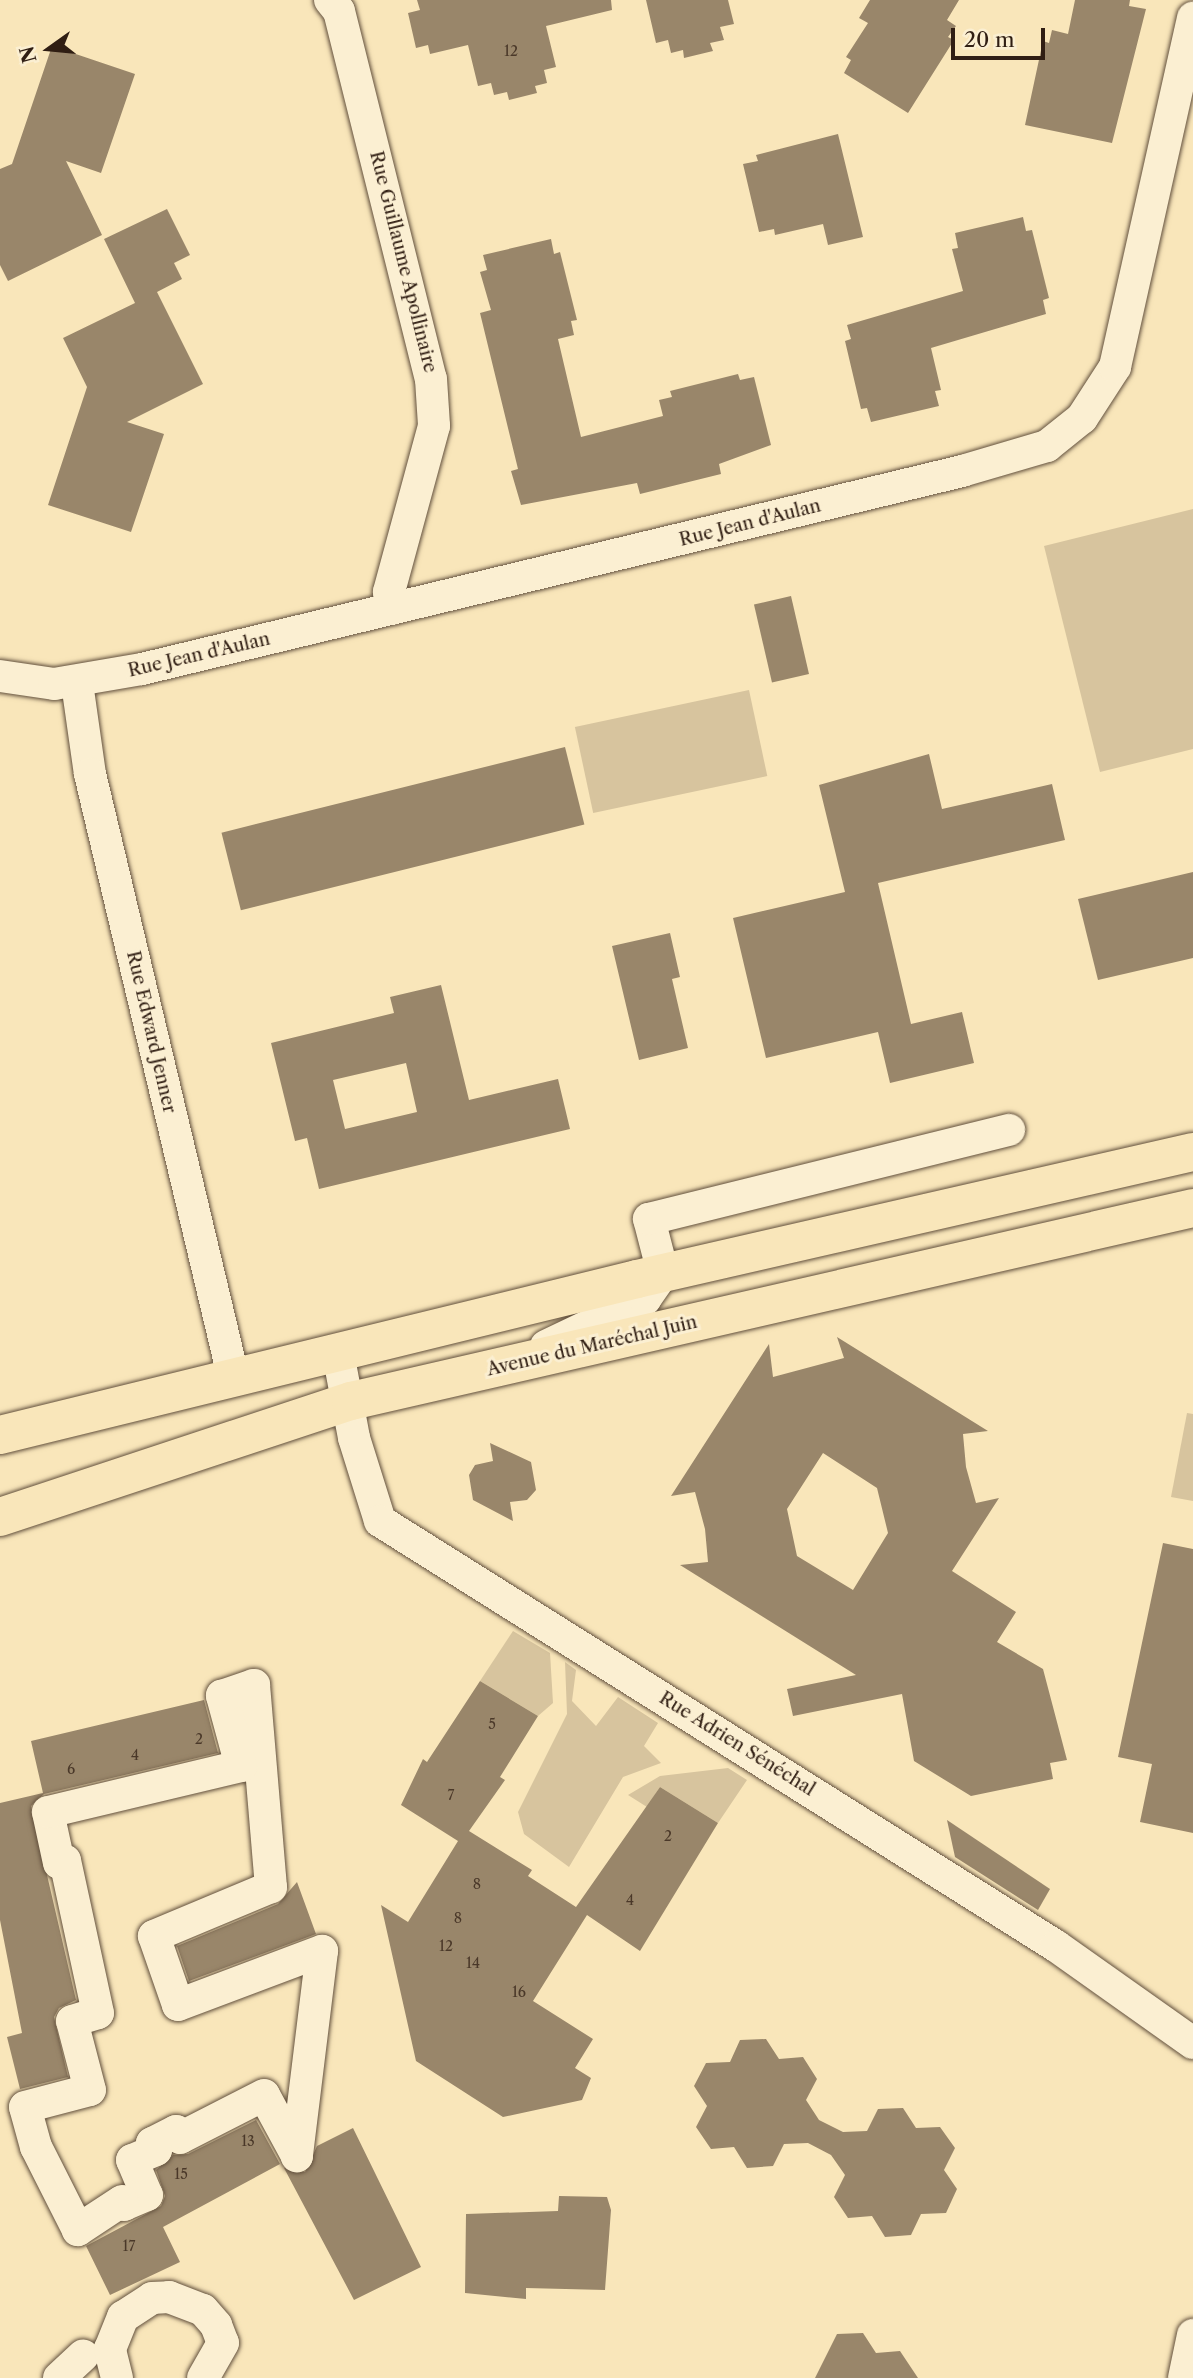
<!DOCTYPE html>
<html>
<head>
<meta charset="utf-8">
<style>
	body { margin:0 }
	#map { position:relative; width:1193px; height:2378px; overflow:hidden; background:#f9e6ba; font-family:"Libre Caslon Text",serif }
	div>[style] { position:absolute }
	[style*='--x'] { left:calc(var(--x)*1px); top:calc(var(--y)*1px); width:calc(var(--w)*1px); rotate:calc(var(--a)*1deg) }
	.green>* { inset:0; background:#d7c49e; transform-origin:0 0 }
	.building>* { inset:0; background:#99866a; transform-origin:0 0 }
	.roads { filter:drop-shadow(0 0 2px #62503d) drop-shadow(0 0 2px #62503d) }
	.minor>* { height:32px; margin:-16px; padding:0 16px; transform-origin:16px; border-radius:16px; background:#fbefd2 }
	.major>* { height:38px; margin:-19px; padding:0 19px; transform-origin:19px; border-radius:19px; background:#f9e6ba }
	span { translate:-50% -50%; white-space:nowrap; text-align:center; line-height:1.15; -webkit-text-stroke:6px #fbefd2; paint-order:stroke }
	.number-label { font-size:14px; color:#4a3829 }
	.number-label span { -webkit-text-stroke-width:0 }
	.street-label { font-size:18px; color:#301e13 }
	.north { position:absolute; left:14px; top:14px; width:70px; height:70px; -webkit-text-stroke:5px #fbefd2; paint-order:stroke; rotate:255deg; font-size:19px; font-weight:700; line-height:28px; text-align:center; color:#301e13 }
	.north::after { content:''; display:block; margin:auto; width:24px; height:32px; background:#301e13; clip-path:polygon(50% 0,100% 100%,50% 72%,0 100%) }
	.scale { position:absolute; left:951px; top:28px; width:94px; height:32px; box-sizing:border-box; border:4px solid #301e13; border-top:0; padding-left:9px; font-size:21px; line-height:24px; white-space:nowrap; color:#301e13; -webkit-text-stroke:5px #fbefd2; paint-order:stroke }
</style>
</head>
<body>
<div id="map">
	<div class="green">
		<i style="clip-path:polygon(1193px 509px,1193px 749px,1100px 772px,1044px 546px)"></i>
		<i style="left:749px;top:690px;width:88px;height:178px;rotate:78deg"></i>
		<i style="clip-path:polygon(1187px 1413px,1193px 1414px,1193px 1501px,1171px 1497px)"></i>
		<i style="clip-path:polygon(513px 1631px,550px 1653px,553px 1703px,538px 1716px,480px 1681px)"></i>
		<i style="clip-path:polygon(565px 1662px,576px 1670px,572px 1701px,596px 1726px,618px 1697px,658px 1723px,644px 1746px,661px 1763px,623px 1777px,569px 1867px,524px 1834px,518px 1812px,567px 1714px)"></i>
		<i style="clip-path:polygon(728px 1768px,747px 1780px,718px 1823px,660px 1787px,647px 1807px,628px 1795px,660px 1776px)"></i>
	</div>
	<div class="building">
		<i style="clip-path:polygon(417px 0,611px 0,612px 10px,546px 26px,556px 67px,544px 70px,547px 83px,535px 86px,537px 93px,509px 100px,507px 92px,494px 95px,491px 83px,478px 86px,468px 45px,430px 54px,428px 45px,416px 48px,408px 13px,420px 10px)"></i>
		<i style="clip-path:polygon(646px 0,728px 0,734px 24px,720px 27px,724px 40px,710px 43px,713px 51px,684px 58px,683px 50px,671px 53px,668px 40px,656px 43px)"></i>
		<i style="clip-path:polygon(870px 0,959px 0,947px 20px,956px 26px,948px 37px,954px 40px,908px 113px,844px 73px,851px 60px,846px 57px,868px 23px,859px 18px)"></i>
		<i style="clip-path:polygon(1075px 0,1130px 0,1129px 6px,1146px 9px,1112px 143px,1025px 125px,1043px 41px,1049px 43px,1052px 30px,1068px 34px)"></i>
		<i style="clip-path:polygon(52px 46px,135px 74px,101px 173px,66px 161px,102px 235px,8px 281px,0 265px,0 169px,12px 164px)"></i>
		<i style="clip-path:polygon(838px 134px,863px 237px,828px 245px,823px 224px,775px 235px,774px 229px,759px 232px,743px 164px,758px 161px,756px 155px)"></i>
		<i style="clip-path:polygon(167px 209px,190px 255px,174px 263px,182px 279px,157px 292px,203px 384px,127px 422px,164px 434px,131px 532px,48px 505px,87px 387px,63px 338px,135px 303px,104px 239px)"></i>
		<i style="clip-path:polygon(1023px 217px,1026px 231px,1032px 230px,1049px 298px,1043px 300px,1046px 314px,931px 348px,941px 390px,935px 391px,939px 406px,871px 422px,867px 408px,861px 409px,845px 341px,851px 339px,847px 325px,963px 291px,952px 249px,958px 248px,955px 233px)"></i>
		<i style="clip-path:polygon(551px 239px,554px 254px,560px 252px,577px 320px,571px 321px,574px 335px,558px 339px,581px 437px,663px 416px,659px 400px,672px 397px,670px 391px,738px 374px,740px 380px,754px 377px,771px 445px,719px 464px,721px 474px,640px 494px,637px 483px,521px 505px,511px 471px,518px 469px,480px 313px,491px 310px,480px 272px,487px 270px,483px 255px)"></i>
		<i style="left:791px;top:596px;width:80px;height:38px;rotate:77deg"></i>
		<i style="left:565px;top:747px;width:80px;height:354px;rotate:76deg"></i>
		<i style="clip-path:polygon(929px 754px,942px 809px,1052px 784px,1065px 840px,878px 883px,911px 1024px,962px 1012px,974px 1063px,890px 1083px,878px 1032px,766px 1058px,733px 918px,845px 892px,819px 785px)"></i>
		<i style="clip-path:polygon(1193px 872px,1193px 958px,1098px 980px,1078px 899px)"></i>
		<i style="clip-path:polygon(670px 933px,680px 977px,672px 979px,688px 1048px,639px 1060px,612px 946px)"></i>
		<i style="clip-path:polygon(evenodd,441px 985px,469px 1100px,558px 1079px,570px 1129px,319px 1189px,307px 1138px,295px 1141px,271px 1043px,394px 1013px,390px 997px,441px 985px,406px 1063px,417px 1112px,345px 1129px,333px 1080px,406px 1063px)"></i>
		<i style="clip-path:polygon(evenodd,837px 1337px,988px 1431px,963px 1434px,966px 1467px,976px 1503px,999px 1498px,952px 1571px,1016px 1612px,997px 1642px,1043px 1669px,1067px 1760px,1050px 1763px,1053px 1779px,971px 1796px,914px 1761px,902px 1694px,793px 1716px,787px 1689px,856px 1675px,680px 1565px,708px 1562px,705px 1529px,695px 1492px,671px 1496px,769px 1344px,773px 1377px,844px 1358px,837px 1337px,823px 1453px,877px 1488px,888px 1533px,853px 1590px,797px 1556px,787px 1509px,823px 1453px)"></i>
		<i style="clip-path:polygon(490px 1443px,531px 1462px,536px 1490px,527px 1500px,510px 1502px,513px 1521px,473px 1500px,469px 1475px,475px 1465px,493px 1461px)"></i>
		<i style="clip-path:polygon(1163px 1543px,1193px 1549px,1193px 1833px,1140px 1822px,1152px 1764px,1118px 1757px)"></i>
		<i style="clip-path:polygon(480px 1681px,538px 1716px,500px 1777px,505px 1780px,469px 1831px,532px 1870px,528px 1876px,576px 1907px,660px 1787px,718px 1823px,640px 1951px,587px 1915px,533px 2001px,593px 2039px,575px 2068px,591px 2078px,582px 2100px,503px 2117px,416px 2061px,381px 1905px,408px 1922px,458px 1841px,401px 1805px,423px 1759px,427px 1762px)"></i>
		<i style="clip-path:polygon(204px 1700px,218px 1753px,44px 1794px,31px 1806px,76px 2000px,59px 2008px,54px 2017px,68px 2077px,20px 2089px,7px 2037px,22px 2033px,0 1920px,0 1803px,43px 1793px,31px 1741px)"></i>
		<i style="clip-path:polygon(947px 1820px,1050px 1889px,1038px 1910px,955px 1857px)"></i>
		<i style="clip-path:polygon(297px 1882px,316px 1934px,189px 1981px,177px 1946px,278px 1904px)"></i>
		<i style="clip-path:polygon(766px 2039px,779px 2059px,803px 2057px,817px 2079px,806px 2100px,819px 2120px,843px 2132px,867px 2131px,878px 2109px,903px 2108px,916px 2128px,940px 2127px,955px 2148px,944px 2170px,957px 2189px,946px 2213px,921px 2214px,911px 2235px,885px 2237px,872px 2216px,848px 2218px,834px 2197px,845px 2175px,831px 2155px,808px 2143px,784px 2144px,773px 2166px,747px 2168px,734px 2147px,711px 2149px,696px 2127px,707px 2106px,694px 2086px,706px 2063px,730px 2062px,740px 2040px)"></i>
		<i style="clip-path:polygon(256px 2120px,280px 2164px,163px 2227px,180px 2262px,110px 2295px,86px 2246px,161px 2206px,165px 2196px,156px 2170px,173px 2155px,188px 2154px)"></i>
		<i style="clip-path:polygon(353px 2128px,421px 2267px,354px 2300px,284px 2168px,305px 2172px,317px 2146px)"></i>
		<i style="clip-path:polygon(559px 2196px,607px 2197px,611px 2210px,605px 2290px,526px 2288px,526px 2299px,465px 2293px,466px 2214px,558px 2211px)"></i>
		<i style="clip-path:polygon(863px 2333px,876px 2353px,900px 2351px,918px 2378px,815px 2378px,837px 2334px)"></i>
	</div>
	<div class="roads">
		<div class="minor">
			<i style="--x:330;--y:0;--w:14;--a:51"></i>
			<i style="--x:339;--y:11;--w:379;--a:76"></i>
			<i style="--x:431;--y:379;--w:47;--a:86.3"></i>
			<i style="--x:434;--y:426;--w:172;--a:105.2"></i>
			<i style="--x:389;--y:592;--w:17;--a:80"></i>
			<i style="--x:0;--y:676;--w:55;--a:8.4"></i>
			<i style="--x:54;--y:684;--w:89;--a:-9.7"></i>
			<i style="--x:142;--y:669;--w:844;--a:-13.57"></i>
			<i style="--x:962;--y:471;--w:89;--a:-16.4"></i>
			<i style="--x:1047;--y:446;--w:45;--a:-38.7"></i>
			<i style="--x:1082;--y:418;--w:61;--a:-57.1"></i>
			<i style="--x:1115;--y:367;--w:358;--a:-77.4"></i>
			<i style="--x:77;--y:683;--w:92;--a:81.9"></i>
			<i style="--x:90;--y:774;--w:623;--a:76.63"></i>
			<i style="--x:546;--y:1346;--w:110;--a:-25.4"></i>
			<i style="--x:645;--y:1299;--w:32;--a:-55"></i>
			<i style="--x:663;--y:1273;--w:56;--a:-104.5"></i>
			<i style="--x:649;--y:1219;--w:371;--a:-13.9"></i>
			<i style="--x:338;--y:1353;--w:86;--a:79.3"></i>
			<i style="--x:354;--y:1438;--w:87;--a:72.6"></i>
			<i style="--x:380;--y:1521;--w:798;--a:32.16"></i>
			<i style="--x:1056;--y:1946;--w:168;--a:35.3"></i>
			<i style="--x:254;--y:1685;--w:203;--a:85.2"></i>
			<i style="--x:271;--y:1887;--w:127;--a:157.3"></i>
			<i style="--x:154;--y:1936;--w:73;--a:70.8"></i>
			<i style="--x:178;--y:2005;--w:154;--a:-20.6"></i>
			<i style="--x:322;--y:1951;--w:207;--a:97"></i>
			<i style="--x:297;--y:2156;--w:69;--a:-118.4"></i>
			<i style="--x:264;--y:2095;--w:94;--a:152.9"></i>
			<i style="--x:180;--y:2138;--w:8;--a:-120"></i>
			<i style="--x:176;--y:2131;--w:27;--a:153"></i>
			<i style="--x:152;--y:2143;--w:8;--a:60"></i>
			<i style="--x:156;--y:2150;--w:26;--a:157"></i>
			<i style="--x:132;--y:2160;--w:38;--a:67"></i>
			<i style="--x:147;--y:2195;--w:25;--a:157"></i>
			<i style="--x:124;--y:2205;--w:4;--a:-117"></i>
			<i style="--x:122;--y:2201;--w:53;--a:146.6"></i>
			<i style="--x:78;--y:2230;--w:93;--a:-116.8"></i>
			<i style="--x:36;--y:2147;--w:41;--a:-105.4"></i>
			<i style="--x:25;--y:2107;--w:67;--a:-14.7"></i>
			<i style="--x:90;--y:2090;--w:71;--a:-104.6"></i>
			<i style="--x:72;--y:2021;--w:27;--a:-17"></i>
			<i style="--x:98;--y:2013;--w:156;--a:-102.2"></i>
			<i style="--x:65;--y:1861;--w:6;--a:162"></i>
			<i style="--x:59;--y:1863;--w:52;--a:-102.2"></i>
			<i style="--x:48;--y:1812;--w:198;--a:-13.4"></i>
			<i style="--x:241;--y:1766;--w:73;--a:-105.2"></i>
			<i style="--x:222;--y:1696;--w:34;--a:-19"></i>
			<i style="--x:59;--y:2378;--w:33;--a:-43"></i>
			<i style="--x:117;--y:2378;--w:30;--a:-104"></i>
			<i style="--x:110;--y:2349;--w:35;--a:-68"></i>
			<i style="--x:123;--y:2317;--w:35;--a:-33"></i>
			<i style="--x:152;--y:2298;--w:17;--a:-3"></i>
			<i style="--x:169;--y:2297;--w:36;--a:21"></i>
			<i style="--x:203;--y:2310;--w:20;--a:49"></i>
			<i style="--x:216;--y:2325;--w:19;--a:69"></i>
			<i style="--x:223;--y:2343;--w:40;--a:119.7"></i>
			<i style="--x:1184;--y:2378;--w:44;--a:-78.2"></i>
		</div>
		<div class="major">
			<i style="--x:0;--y:1435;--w:656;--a:-13.76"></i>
			<i style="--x:637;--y:1279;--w:570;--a:-12.87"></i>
			<i style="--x:0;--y:1517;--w:370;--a:-18.3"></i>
			<i style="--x:351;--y:1401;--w:864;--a:-12.91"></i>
		</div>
	</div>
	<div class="number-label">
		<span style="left:511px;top:51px">12</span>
		<span style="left:492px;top:1724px">5</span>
		<span style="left:199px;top:1739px">2</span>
		<span style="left:135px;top:1755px">4</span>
		<span style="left:71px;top:1769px">6</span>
		<span style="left:451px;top:1795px">7</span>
		<span style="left:668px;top:1836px">2</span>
		<span style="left:477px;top:1884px">8</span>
		<span style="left:630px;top:1900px">4</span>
		<span style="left:458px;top:1918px">8</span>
		<span style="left:446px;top:1946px">12</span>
		<span style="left:473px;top:1963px">14</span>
		<span style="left:519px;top:1992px">16</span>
		<span style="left:248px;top:2141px">13</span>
		<span style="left:181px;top:2174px">15</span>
		<span style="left:129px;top:2246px">17</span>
	</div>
	<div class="street-label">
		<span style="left:403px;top:262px;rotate:76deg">Rue Guillaume Apollinaire</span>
		<span style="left:750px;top:523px;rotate:-14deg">Rue Jean d'Aulan</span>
		<span style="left:199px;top:655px;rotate:-13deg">Rue Jean d'Aulan</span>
		<span style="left:151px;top:1032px;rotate:77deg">Rue Edward Jenner</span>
		<span style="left:592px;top:1346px;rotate:-13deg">Avenue du Maréchal Juin</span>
		<span style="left:737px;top:1744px;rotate:32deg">Rue Adrien Sénéchal</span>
	</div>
	<div class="north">N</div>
	<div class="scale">20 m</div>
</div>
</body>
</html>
